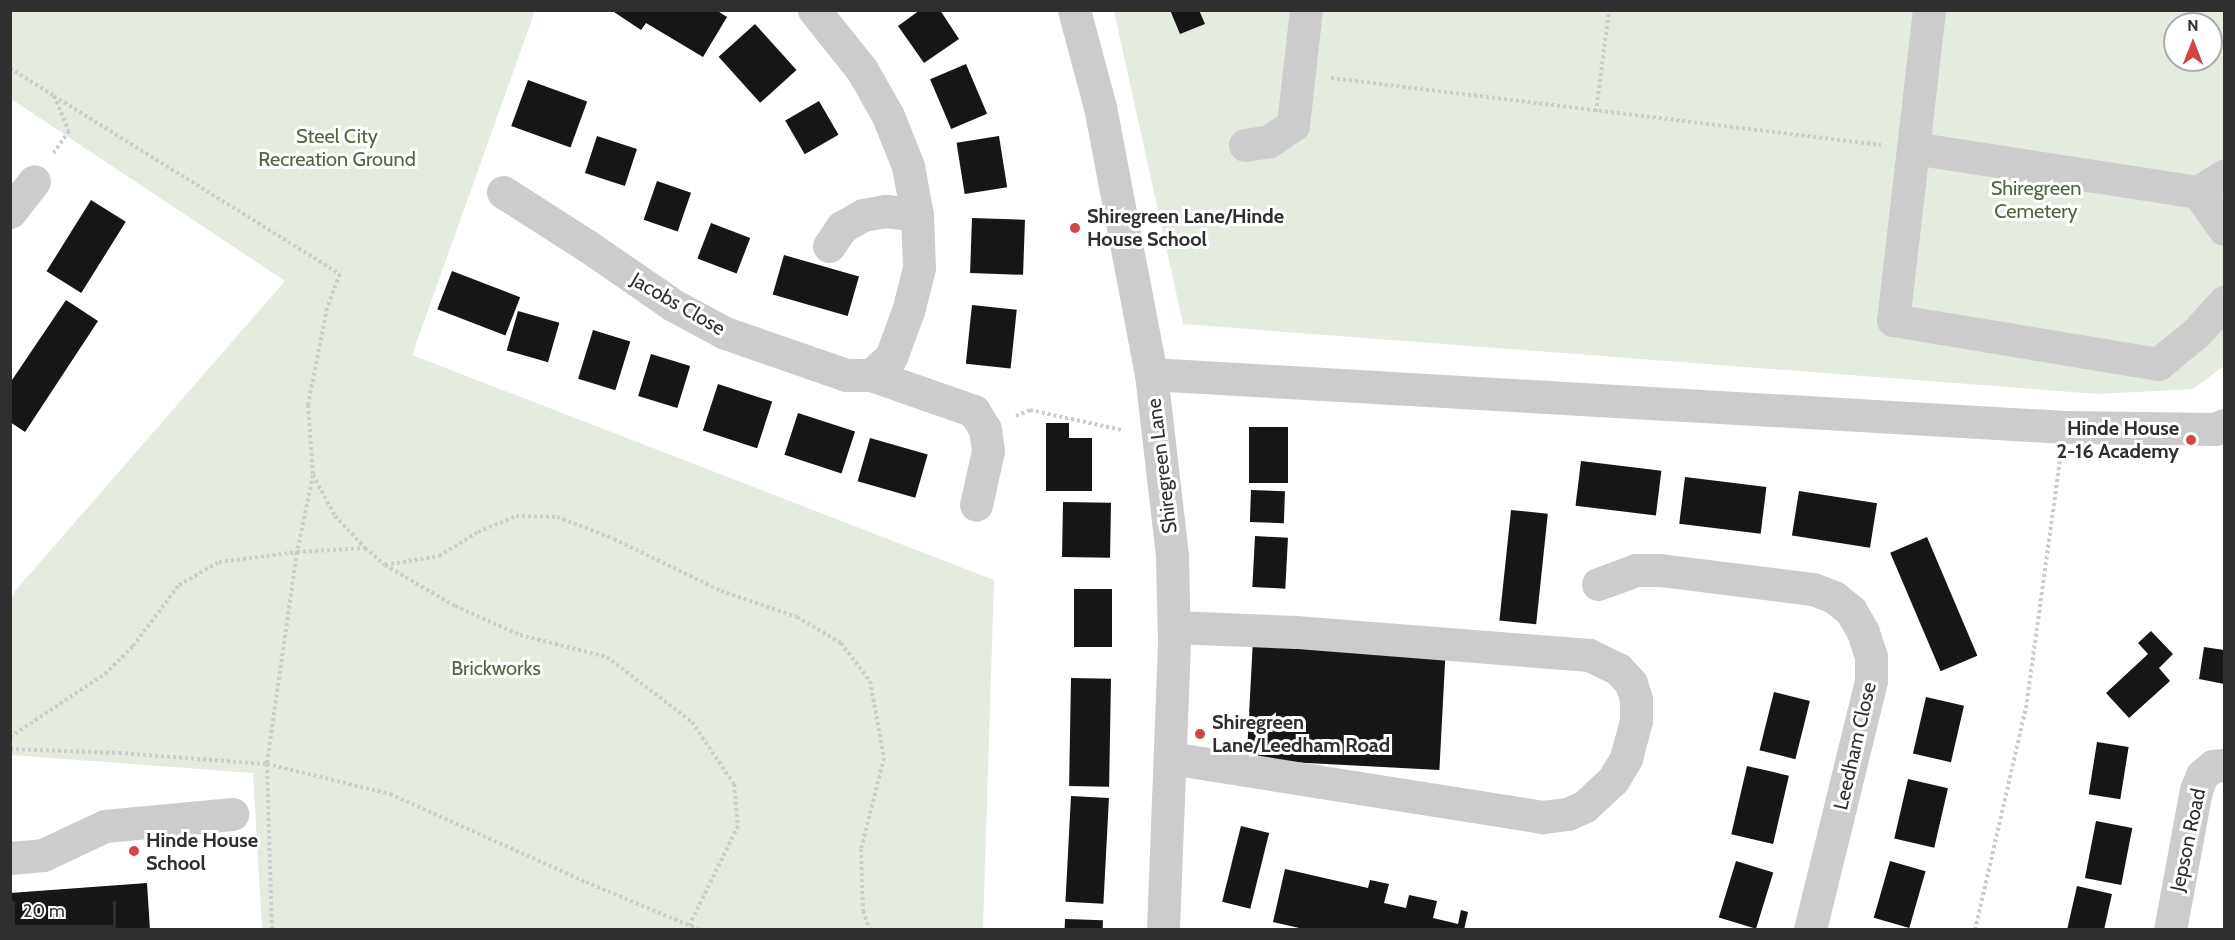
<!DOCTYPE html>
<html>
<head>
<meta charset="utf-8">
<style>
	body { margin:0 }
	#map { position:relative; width:2235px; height:940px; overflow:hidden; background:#fff; font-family:Cabin,sans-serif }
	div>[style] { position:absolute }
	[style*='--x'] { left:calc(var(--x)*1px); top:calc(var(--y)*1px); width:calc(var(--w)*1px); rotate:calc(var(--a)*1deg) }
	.green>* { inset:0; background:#e4ebdf }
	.building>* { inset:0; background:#161616; transform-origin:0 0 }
	.path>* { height:4px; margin-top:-2px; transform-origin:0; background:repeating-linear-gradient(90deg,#ccc 0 3px,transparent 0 6px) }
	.minor>* { height:33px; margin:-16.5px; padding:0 16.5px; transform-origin:16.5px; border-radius:16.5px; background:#ccc }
	.dots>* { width:16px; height:16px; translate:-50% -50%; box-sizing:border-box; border:3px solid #fff; border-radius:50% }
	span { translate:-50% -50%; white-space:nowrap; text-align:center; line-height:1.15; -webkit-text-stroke:6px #fff; paint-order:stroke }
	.park-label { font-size:20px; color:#506641 }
	.poi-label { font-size:20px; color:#2f2f2f; font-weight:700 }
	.left { translate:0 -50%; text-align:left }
	.right { translate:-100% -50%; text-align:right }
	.street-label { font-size:20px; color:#2f2f2f }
	.frame { position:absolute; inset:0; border:12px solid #2f2f2f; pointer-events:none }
	.north { position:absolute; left:2163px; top:12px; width:60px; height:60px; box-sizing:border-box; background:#fff; border:2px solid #acacac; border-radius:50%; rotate:0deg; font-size:16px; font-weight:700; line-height:24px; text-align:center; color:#2f2f2f }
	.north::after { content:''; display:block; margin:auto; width:21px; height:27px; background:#d34447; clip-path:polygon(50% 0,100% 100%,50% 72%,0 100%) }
	.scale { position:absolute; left:12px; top:901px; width:104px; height:27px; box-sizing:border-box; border:3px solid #2f2f2f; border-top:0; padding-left:8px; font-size:18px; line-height:21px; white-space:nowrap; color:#2f2f2f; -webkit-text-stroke:4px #fff; paint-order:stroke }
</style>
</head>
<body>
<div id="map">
	<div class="green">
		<i style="clip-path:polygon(11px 10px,535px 11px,412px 355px,994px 580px,983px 929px,262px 929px,253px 773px,11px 755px,10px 601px,15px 591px,285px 281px,11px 99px)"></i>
		<i style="clip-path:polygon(evenodd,1114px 11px,2224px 11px,2224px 366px,2193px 389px,2098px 394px,1183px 324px,1114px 11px,2175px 24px,2211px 24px,2211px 60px,2175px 60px,2175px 24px)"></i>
	</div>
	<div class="building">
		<i style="clip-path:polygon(611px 10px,716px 10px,727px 17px,703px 57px,646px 23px,641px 30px)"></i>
		<i style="clip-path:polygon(920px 10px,940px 10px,959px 39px,924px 63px,898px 26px)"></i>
		<i style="clip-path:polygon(1170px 10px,1199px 10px,1205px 24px,1180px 34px)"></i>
		<i style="left:755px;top:24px;width:62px;height:49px;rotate:48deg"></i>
		<i style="left:966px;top:64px;width:54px;height:39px;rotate:67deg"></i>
		<i style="left:528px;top:80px;width:63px;height:49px;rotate:20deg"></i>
		<i style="left:819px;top:101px;width:39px;height:39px;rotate:60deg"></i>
		<i style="left:597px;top:136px;width:42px;height:39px;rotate:18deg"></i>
		<i style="left:999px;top:136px;width:52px;height:43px;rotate:81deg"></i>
		<i style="left:657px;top:181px;width:36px;height:41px;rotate:19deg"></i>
		<i style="left:91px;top:200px;width:41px;height:84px;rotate:32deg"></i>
		<i style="left:972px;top:218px;width:53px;height:55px;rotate:2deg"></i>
		<i style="left:711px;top:223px;width:42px;height:38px;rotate:21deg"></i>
		<i style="left:784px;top:255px;width:78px;height:41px;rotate:16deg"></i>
		<i style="left:452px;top:271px;width:73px;height:41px;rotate:21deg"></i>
		<i style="clip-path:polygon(66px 300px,98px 321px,25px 432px,10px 422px,10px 383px)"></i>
		<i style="left:972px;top:305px;width:45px;height:59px;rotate:6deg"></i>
		<i style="left:518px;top:311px;width:43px;height:41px;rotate:16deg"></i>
		<i style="left:593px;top:330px;width:39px;height:51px;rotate:17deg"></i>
		<i style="left:651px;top:354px;width:41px;height:44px;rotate:17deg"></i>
		<i style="left:718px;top:384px;width:57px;height:49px;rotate:18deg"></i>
		<i style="left:798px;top:413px;width:60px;height:44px;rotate:18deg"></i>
		<i style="clip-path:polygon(1046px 423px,1069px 423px,1069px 438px,1092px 438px,1092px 491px,1046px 491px)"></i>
		<i style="left:1249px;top:427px;width:39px;height:56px"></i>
		<i style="left:870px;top:438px;width:60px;height:45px;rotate:16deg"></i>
		<i style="left:1581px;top:461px;width:81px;height:45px;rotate:7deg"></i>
		<i style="left:1685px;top:477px;width:82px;height:47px;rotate:7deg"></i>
		<i style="left:1251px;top:490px;width:34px;height:32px;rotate:2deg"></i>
		<i style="left:1799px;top:491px;width:79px;height:45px;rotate:9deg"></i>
		<i style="left:1063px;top:502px;width:48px;height:55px;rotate:1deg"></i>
		<i style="left:1511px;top:510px;width:37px;height:111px;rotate:6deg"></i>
		<i style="left:1255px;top:536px;width:33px;height:51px;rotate:3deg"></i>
		<i style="left:1927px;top:537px;width:129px;height:40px;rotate:67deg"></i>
		<i style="left:1074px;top:589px;width:38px;height:58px"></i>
		<i style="clip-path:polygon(2151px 631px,2173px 654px,2159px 668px,2170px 681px,2129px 718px,2106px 693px,2148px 654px,2138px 643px)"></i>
		<i style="left:1253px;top:639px;width:193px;height:121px;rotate:3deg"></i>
		<i style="clip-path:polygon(2204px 647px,2224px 650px,2224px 684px,2199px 679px)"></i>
		<i style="left:1071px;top:678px;width:40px;height:108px;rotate:1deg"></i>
		<i style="left:1774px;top:692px;width:37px;height:60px;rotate:14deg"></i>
		<i style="left:1926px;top:697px;width:39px;height:58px;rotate:13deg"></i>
		<i style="left:2097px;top:742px;width:32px;height:53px;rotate:9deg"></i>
		<i style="left:1747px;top:766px;width:43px;height:70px;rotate:13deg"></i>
		<i style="left:1908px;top:779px;width:41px;height:61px;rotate:13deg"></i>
		<i style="left:1071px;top:796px;width:38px;height:106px;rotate:3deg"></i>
		<i style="left:2096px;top:821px;width:37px;height:58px;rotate:11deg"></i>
		<i style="left:1241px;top:826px;width:29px;height:78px;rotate:14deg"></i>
		<i style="left:1736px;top:861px;width:39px;height:59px;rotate:17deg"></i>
		<i style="left:1890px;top:861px;width:37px;height:59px;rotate:16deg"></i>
		<i style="clip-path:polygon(1285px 869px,1368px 888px,1370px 880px,1389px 884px,1384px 903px,1406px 908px,1409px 895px,1437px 901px,1433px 918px,1458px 924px,1461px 910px,1468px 912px,1464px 930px,1308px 930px,1273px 922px)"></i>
		<i style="clip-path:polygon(147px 883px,150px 930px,10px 930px,10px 893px)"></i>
		<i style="clip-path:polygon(2077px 886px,2112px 894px,2104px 930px,2067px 930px)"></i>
		<i style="left:1065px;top:919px;width:38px;height:11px;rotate:2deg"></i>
	</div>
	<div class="path">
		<i style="--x:10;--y:68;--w:52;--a:32.5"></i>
		<i style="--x:54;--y:96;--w:38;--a:67"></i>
		<i style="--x:69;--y:131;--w:28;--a:125"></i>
		<i style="--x:1331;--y:78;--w:554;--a:6.95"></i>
		<i style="--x:54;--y:96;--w:337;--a:31.9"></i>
		<i style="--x:340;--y:274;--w:36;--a:111"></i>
		<i style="--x:327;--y:308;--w:99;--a:101.1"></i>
		<i style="--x:308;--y:405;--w:70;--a:85.9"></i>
		<i style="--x:313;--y:475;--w:79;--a:101.7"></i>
		<i style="--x:297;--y:552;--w:214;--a:98.1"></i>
		<i style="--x:267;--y:764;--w:166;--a:88.3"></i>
		<i style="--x:1596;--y:112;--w:103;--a:-82.7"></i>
		<i style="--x:1016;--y:416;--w:15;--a:-23"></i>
		<i style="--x:1030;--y:410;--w:94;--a:12.3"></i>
		<i style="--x:313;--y:475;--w:47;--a:61.8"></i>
		<i style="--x:335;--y:516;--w:44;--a:46.8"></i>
		<i style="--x:365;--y:548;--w:26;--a:40"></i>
		<i style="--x:385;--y:565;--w:81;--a:30.4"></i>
		<i style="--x:455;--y:606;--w:71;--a:24"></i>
		<i style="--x:520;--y:635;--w:90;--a:14.2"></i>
		<i style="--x:607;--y:657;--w:107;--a:37.4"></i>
		<i style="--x:692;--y:722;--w:75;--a:55.9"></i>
		<i style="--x:734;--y:784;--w:42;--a:84.6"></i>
		<i style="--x:738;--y:826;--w:116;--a:116.1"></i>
		<i style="--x:385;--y:565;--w:55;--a:-9.5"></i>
		<i style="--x:439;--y:556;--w:46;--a:-31.6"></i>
		<i style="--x:478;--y:532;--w:41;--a:-22.8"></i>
		<i style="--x:516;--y:516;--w:41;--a:1.4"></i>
		<i style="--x:557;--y:517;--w:61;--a:21.1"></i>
		<i style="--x:614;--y:539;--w:119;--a:25.9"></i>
		<i style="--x:721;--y:591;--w:80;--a:18.9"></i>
		<i style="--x:797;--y:617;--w:51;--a:30.6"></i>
		<i style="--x:841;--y:643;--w:48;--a:52.7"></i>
		<i style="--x:870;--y:681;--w:78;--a:79.7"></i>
		<i style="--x:884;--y:758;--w:94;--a:104.2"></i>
		<i style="--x:861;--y:849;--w:62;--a:88.2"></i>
		<i style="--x:863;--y:911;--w:20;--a:70"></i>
		<i style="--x:10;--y:737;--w:114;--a:-33.6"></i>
		<i style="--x:105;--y:674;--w:40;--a:-45"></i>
		<i style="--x:133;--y:646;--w:76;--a:-53"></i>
		<i style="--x:179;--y:585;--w:46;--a:-29.9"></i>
		<i style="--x:219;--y:562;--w:79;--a:-7.3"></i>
		<i style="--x:297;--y:552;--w:68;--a:-3.4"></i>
		<i style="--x:10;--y:749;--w:109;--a:2.1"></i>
		<i style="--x:119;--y:753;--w:148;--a:4.3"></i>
		<i style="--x:267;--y:764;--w:127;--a:13.7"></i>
		<i style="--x:390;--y:794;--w:215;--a:24.2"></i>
		<i style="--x:586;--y:882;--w:124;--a:22.8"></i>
		<i style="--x:1975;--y:930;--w:228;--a:-77.1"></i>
		<i style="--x:2026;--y:708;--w:249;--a:-82.2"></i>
	</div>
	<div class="minor">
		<i style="--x:814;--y:10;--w:77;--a:51.3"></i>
		<i style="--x:862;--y:70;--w:53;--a:60.5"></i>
		<i style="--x:888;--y:116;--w:54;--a:68.2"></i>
		<i style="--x:908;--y:166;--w:50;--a:79.6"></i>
		<i style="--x:917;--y:215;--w:53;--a:87.8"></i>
		<i style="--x:919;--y:268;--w:44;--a:104.3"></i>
		<i style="--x:908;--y:311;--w:49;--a:110.3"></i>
		<i style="--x:891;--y:357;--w:27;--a:138"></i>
		<i style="--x:1074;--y:10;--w:100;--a:75"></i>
		<i style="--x:1100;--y:107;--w:272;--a:79.2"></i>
		<i style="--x:1151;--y:374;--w:182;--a:83.4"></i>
		<i style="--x:1172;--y:555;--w:88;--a:88.7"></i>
		<i style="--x:1174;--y:643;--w:287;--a:92.2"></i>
		<i style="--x:1929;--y:10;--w:312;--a:96.6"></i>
		<i style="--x:1893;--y:320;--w:269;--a:9.4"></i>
		<i style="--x:2158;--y:364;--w:49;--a:-39.2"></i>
		<i style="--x:2196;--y:333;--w:42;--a:-47.9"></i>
		<i style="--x:1245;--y:145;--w:24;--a:-9"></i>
		<i style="--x:1269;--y:141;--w:29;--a:-34"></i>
		<i style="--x:1293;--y:125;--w:116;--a:-83.6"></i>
		<i style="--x:1913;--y:148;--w:288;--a:8.8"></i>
		<i style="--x:2198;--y:192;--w:31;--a:-32"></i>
		<i style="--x:503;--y:192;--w:98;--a:32.6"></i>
		<i style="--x:586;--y:245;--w:106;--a:34.6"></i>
		<i style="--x:673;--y:305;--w:59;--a:28.3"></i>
		<i style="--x:725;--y:333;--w:128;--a:19.1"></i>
		<i style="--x:846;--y:375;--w:25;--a:0"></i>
		<i style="--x:871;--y:375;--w:109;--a:19.3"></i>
		<i style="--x:974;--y:411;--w:21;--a:59"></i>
		<i style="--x:985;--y:429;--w:22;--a:82"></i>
		<i style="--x:988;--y:451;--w:55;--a:102.5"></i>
		<i style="--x:2198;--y:192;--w:45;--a:54.9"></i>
		<i style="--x:10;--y:212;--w:39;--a:-52"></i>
		<i style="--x:829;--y:246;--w:23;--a:-56"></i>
		<i style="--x:842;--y:227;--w:24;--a:-30"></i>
		<i style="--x:863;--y:215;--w:23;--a:-10"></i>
		<i style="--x:886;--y:211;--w:31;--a:7"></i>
		<i style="--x:1151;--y:374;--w:915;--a:3.32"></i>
		<i style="--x:2064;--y:427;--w:151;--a:0.8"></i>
		<i style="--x:2215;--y:429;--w:10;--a:-24"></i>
		<i style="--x:1598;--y:584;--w:40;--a:-20.2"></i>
		<i style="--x:1636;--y:570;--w:24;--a:0"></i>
		<i style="--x:1660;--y:570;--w:154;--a:7.1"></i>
		<i style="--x:1813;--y:589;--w:22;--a:21"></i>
		<i style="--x:1834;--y:597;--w:22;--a:39"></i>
		<i style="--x:1851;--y:611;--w:24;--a:60"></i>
		<i style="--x:1863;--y:632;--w:26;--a:72"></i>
		<i style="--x:1871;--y:657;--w:24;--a:90"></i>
		<i style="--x:1871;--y:681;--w:256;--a:103.8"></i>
		<i style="--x:1170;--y:758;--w:378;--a:9"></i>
		<i style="--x:1543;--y:817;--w:25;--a:-7"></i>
		<i style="--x:1568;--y:814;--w:19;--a:-25"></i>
		<i style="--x:1585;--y:806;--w:38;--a:-43"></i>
		<i style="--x:1613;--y:780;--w:26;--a:-59"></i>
		<i style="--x:1626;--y:758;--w:38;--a:-75"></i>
		<i style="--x:1636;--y:721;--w:22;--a:-90"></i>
		<i style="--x:1636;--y:699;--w:17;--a:-107"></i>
		<i style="--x:1631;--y:683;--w:19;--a:-133"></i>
		<i style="--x:1618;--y:669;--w:32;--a:-154"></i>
		<i style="--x:1589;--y:655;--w:295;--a:-175.5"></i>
		<i style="--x:1295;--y:632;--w:121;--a:-177.6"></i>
		<i style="--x:10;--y:858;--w:33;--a:-5"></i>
		<i style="--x:43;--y:855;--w:68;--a:-25.1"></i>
		<i style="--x:105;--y:826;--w:128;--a:-5.4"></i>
		<i style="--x:2170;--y:930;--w:142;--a:-79.5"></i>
		<i style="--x:2196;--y:790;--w:16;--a:-68"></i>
		<i style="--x:2202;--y:775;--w:14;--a:-39"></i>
		<i style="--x:2213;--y:766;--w:11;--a:-5"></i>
	</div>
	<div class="dots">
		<i style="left:1075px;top:228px;background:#d34447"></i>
		<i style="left:2191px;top:440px;background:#d34447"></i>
		<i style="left:1200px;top:734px;background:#d34447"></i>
		<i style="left:134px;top:851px;background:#d34447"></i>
	</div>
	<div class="park-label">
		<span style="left:337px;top:148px">Steel City<br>Recreation Ground</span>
		<span style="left:2036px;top:200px">Shiregreen<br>Cemetery</span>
		<span style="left:496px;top:668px">Brickworks</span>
	</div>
	<div class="poi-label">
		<span class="left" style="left:1087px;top:228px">Shiregreen Lane/Hinde<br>House School</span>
		<span class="right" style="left:2179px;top:440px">Hinde House<br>2-16 Academy</span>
		<span class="left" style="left:1212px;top:734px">Shiregreen<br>Lane/Leedham Road</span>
		<span class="left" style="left:146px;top:852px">Hinde House<br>School</span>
	</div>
	<div class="street-label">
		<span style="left:678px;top:304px;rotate:30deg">Jacobs Close</span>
		<span style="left:1162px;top:466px;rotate:-97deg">Shiregreen Lane</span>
		<span style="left:1855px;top:746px;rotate:-77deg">Leedham Close</span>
		<span style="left:2188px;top:840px;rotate:-78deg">Jepson Road</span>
	</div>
	<div class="frame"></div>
	<div class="north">N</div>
	<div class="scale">20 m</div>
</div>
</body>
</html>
